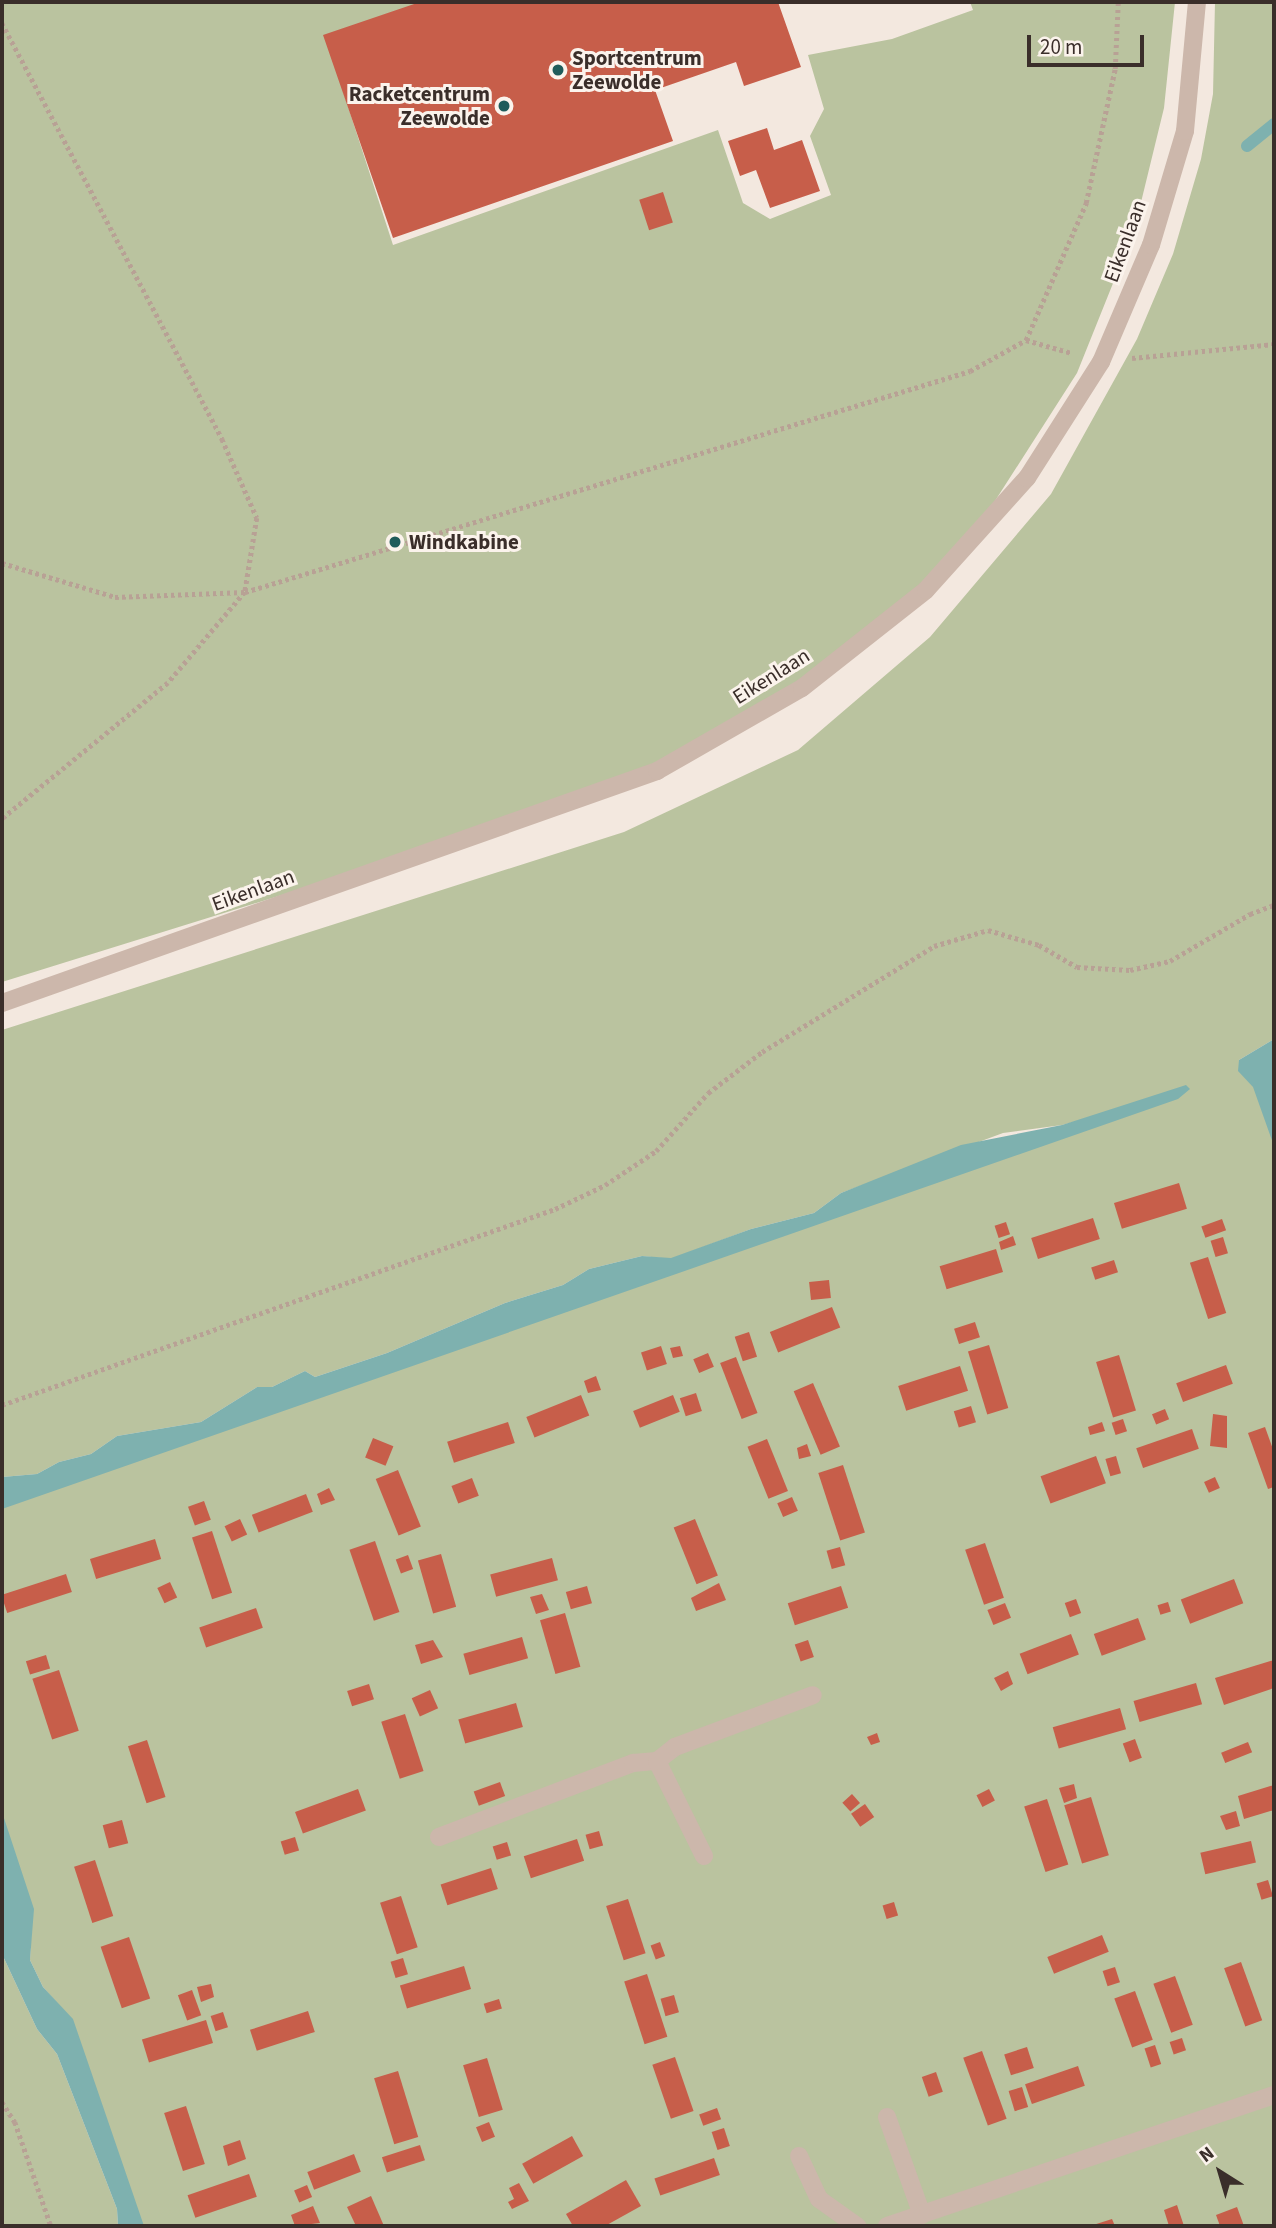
<!DOCTYPE html>
<html>
<head>
<meta charset="utf-8">
<style>
	body { margin:0 }
	#map { position:relative; width:1276px; height:2228px; overflow:hidden; background:#f3e8df; font-family:"Source Sans 3",sans-serif }
	div>[style] { position:absolute }
	[style*='--x'] { left:calc(var(--x)*1px); top:calc(var(--y)*1px); width:calc(var(--w)*1px); rotate:calc(var(--a)*1deg) }
	.green>* { inset:0; background:#bac39f }
	.water>* { inset:0; background:#7eb1af }
	.stream>* { height:12px; margin:-6px; padding:0 6px; transform-origin:6px; border-radius:6px; background:#7eb1af }
	.building>* { inset:0; background:#c75e4a; transform-origin:0 0 }
	.path>* { height:4.5px; margin-top:-2.25px; transform-origin:0; background:repeating-linear-gradient(90deg,#b8a195 0 3.5px,transparent 0 7px) }
	.minor>* { height:18px; margin:-9px; padding:0 9px; transform-origin:9px; border-radius:9px; background:#ccb7ab }
	.dots>* { width:19px; height:19px; translate:-50% -50%; box-sizing:border-box; border:4px solid #fbf3ec; border-radius:50% }
	span { translate:-50% -50%; white-space:nowrap; text-align:center; line-height:1.15; -webkit-text-stroke:6px #fbf3ec; paint-order:stroke }
	.poi-label { font-size:21px; color:#3a2e2a; font-weight:700 }
	.left { translate:0 -50%; text-align:left }
	.right { translate:-100% -50%; text-align:right }
	.street-label { font-size:21px; color:#3a2e2a }
	.frame { position:absolute; inset:0; border:4px solid #3a2e2a; pointer-events:none }
	.north { position:absolute; left:1185px; top:2137px; width:70px; height:70px; -webkit-text-stroke:5px #fbf3ec; paint-order:stroke; rotate:323deg; font-size:19px; font-weight:700; line-height:28px; text-align:center; color:#3a2e2a }
	.north::after { content:''; display:block; margin:auto; width:24px; height:32px; background:#3a2e2a; clip-path:polygon(50% 0,100% 100%,50% 72%,0 100%) }
	.scale { position:absolute; left:1027px; top:35px; width:117px; height:32px; box-sizing:border-box; border:4px solid #3a2e2a; border-top:0; padding-left:9px; font-size:21px; line-height:24px; white-space:nowrap; color:#3a2e2a; -webkit-text-stroke:5px #fbf3ec; paint-order:stroke }
</style>
</head>
<body>
<div id="map">
	<div class="green">
		<i style="clip-path:polygon(2px 2px,437px 2px,327px 42px,393px 245px,718px 130px,743px 203px,770px 219px,831px 195px,810px 136px,824px 109px,808px 55px,892px 39px,973px 10px,970px 2px,1175px 2px,1164px 108px,1134px 231px,1077px 373px,968px 543px,885px 625px,725px 737px,404px 857px,2px 982px)"></i>
		<i style="clip-path:polygon(1215px 2px,1274px 2px,1274px 1039px,1239px 1060px,1274px 1058px,1274px 2226px,138px 2226px,64px 2011px,43px 1987px,30px 1960px,32px 1919px,2px 1831px,2px 1497px,1108px 1113px,1062px 1125px,1003px 1133px,841px 1193px,814px 1213px,751px 1229px,671px 1259px,642px 1256px,589px 1269px,563px 1285px,505px 1303px,387px 1353px,315px 1377px,305px 1371px,272px 1387px,257px 1387px,201px 1422px,117px 1436px,91px 1454px,59px 1462px,37px 1474px,2px 1477px,2px 1030px,624px 832px,798px 750px,930px 637px,1051px 494px,1137px 339px,1173px 254px,1201px 159px,1213px 94px)"></i>
		<i style="clip-path:polygon(2px 1954px,37px 2029px,57px 2054px,117px 2209px,118px 2226px,2px 2226px)"></i>
	</div>
	<div class="water">
		<i style="clip-path:polygon(1274px 1039px,1273px 1085px,1274px 1146px,1253px 1087px,1238px 1071px,1239px 1060px)"></i>
		<i style="clip-path:polygon(1186px 1085px,1190px 1089px,1178px 1099px,2px 1509px,2px 1477px,37px 1474px,59px 1462px,91px 1454px,117px 1436px,201px 1422px,257px 1387px,272px 1387px,305px 1371px,315px 1377px,387px 1353px,505px 1303px,563px 1285px,589px 1269px,642px 1256px,671px 1258px,751px 1229px,814px 1213px,841px 1193px,961px 1145px,1062px 1125px)"></i>
		<i style="clip-path:polygon(2px 1812px,34px 1909px,30px 1960px,43px 1987px,73px 2019px,144px 2226px,118px 2226px,117px 2209px,57px 2054px,37px 2029px,2px 1954px)"></i>
	</div>
	<div class="stream">
		<i style="--x:1247;--y:146;--w:35;--a:-39"></i>
	</div>
	<div class="building">
		<i style="clip-path:polygon(420px 2px,778px 2px,801px 67px,744px 86px,736px 62px,655px 90px,673px 141px,393px 238px,323px 35px)"></i>
		<i style="clip-path:polygon(767px 128px,774px 150px,802px 140px,820px 191px,770px 208px,756px 170px,740px 176px,728px 141px)"></i>
		<i style="left:663px;top:192px;width:32px;height:25px;rotate:72deg"></i>
		<i style="left:1179px;top:1183px;width:27px;height:68px;rotate:73deg"></i>
		<i style="left:1093px;top:1218px;width:22px;height:65px;rotate:72deg"></i>
		<i style="left:1222px;top:1219px;width:12px;height:22px;rotate:70deg"></i>
		<i style="left:1006px;top:1222px;width:13px;height:12px;rotate:72deg"></i>
		<i style="clip-path:polygon(1013px 1236px,1016px 1245px,1001px 1250px,999px 1242px)"></i>
		<i style="left:1223px;top:1237px;width:17px;height:13px;rotate:73deg"></i>
		<i style="left:996px;top:1249px;width:24px;height:59px;rotate:73deg"></i>
		<i style="left:1208px;top:1257px;width:59px;height:19px;rotate:72deg"></i>
		<i style="left:1114px;top:1260px;width:13px;height:24px;rotate:72deg"></i>
		<i style="left:829px;top:1280px;width:18px;height:20px;rotate:84deg"></i>
		<i style="left:832px;top:1307px;width:22px;height:67px;rotate:68deg"></i>
		<i style="left:975px;top:1322px;width:16px;height:22px;rotate:72deg"></i>
		<i style="left:749px;top:1332px;width:26px;height:15px;rotate:72deg"></i>
		<i style="left:989px;top:1345px;width:66px;height:22px;rotate:73deg"></i>
		<i style="left:661px;top:1346px;width:19px;height:21px;rotate:72deg"></i>
		<i style="clip-path:polygon(680px 1346px,683px 1356px,673px 1358px,670px 1348px)"></i>
		<i style="left:708px;top:1353px;width:15px;height:16px;rotate:67deg"></i>
		<i style="left:1119px;top:1355px;width:58px;height:24px;rotate:73deg"></i>
		<i style="left:736px;top:1357px;width:60px;height:17px;rotate:69deg"></i>
		<i style="left:1226px;top:1365px;width:20px;height:53px;rotate:70deg"></i>
		<i style="left:960px;top:1366px;width:26px;height:65px;rotate:72deg"></i>
		<i style="clip-path:polygon(596px 1376px,601px 1390px,588px 1393px,584px 1381px)"></i>
		<i style="left:813px;top:1383px;width:69px;height:21px;rotate:67deg"></i>
		<i style="left:696px;top:1393px;width:19px;height:17px;rotate:72deg"></i>
		<i style="left:581px;top:1395px;width:22px;height:59px;rotate:68deg"></i>
		<i style="left:673px;top:1395px;width:18px;height:43px;rotate:68deg"></i>
		<i style="left:971px;top:1406px;width:17px;height:18px;rotate:73deg"></i>
		<i style="left:1165px;top:1409px;width:11px;height:14px;rotate:68deg"></i>
		<i style="clip-path:polygon(1213px 1414px,1227px 1416px,1227px 1448px,1210px 1446px)"></i>
		<i style="left:1123px;top:1419px;width:13px;height:12px;rotate:72deg"></i>
		<i style="left:508px;top:1422px;width:22px;height:64px;rotate:72deg"></i>
		<i style="clip-path:polygon(1102px 1422px,1105px 1431px,1090px 1435px,1088px 1427px)"></i>
		<i style="clip-path:polygon(1265px 1427px,1274px 1452px,1274px 1487px,1268px 1489px,1248px 1433px)"></i>
		<i style="left:1192px;top:1429px;width:21px;height:59px;rotate:71deg"></i>
		<i style="left:373px;top:1438px;width:22px;height:21px;rotate:22deg"></i>
		<i style="left:767px;top:1439px;width:56px;height:21px;rotate:68deg"></i>
		<i style="clip-path:polygon(807px 1444px,811px 1456px,799px 1459px,797px 1448px)"></i>
		<i style="left:1096px;top:1456px;width:29px;height:59px;rotate:70deg"></i>
		<i style="left:1116px;top:1456px;width:18px;height:11px;rotate:74deg"></i>
		<i style="left:843px;top:1465px;width:71px;height:26px;rotate:72deg"></i>
		<i style="left:398px;top:1470px;width:61px;height:24px;rotate:68deg"></i>
		<i style="left:1215px;top:1477px;width:12px;height:12px;rotate:66deg"></i>
		<i style="left:472px;top:1478px;width:19px;height:22px;rotate:69deg"></i>
		<i style="clip-path:polygon(329px 1488px,335px 1500px,321px 1505px,317px 1494px)"></i>
		<i style="left:306px;top:1494px;width:19px;height:58px;rotate:69deg"></i>
		<i style="left:792px;top:1497px;width:15px;height:16px;rotate:67deg"></i>
		<i style="left:204px;top:1501px;width:20px;height:17px;rotate:70deg"></i>
		<i style="left:240px;top:1519px;width:17px;height:17px;rotate:65deg"></i>
		<i style="left:695px;top:1519px;width:61px;height:23px;rotate:68deg"></i>
		<i style="left:212px;top:1531px;width:65px;height:21px;rotate:72deg"></i>
		<i style="left:155px;top:1539px;width:21px;height:68px;rotate:73deg"></i>
		<i style="left:375px;top:1541px;width:75px;height:27px;rotate:71deg"></i>
		<i style="left:985px;top:1543px;width:58px;height:21px;rotate:71deg"></i>
		<i style="left:840px;top:1547px;width:19px;height:14px;rotate:74deg"></i>
		<i style="left:441px;top:1554px;width:55px;height:24px;rotate:74deg"></i>
		<i style="left:408px;top:1555px;width:15px;height:13px;rotate:70deg"></i>
		<i style="left:552px;top:1558px;width:23px;height:64px;rotate:75deg"></i>
		<i style="left:66px;top:1574px;width:19px;height:68px;rotate:72deg"></i>
		<i style="left:1234px;top:1579px;width:26px;height:57px;rotate:69deg"></i>
		<i style="left:170px;top:1582px;width:17px;height:14px;rotate:65deg"></i>
		<i style="clip-path:polygon(719px 1583px,726px 1600px,696px 1611px,691px 1598px)"></i>
		<i style="left:587px;top:1586px;width:18px;height:22px;rotate:74deg"></i>
		<i style="left:841px;top:1586px;width:23px;height:56px;rotate:72deg"></i>
		<i style="clip-path:polygon(542px 1594px,549px 1610px,536px 1614px,530px 1597px)"></i>
		<i style="left:1076px;top:1599px;width:15px;height:12px;rotate:70deg"></i>
		<i style="left:1168px;top:1602px;width:10px;height:11px;rotate:73deg"></i>
		<i style="left:1005px;top:1603px;width:16px;height:19px;rotate:68deg"></i>
		<i style="left:256px;top:1608px;width:21px;height:60px;rotate:71deg"></i>
		<i style="left:565px;top:1613px;width:56px;height:26px;rotate:74deg"></i>
		<i style="left:1138px;top:1618px;width:23px;height:47px;rotate:70deg"></i>
		<i style="left:1071px;top:1634px;width:22px;height:55px;rotate:69deg"></i>
		<i style="left:522px;top:1637px;width:22px;height:61px;rotate:74deg"></i>
		<i style="clip-path:polygon(433px 1640px,443px 1657px,421px 1664px,415px 1645px)"></i>
		<i style="left:808px;top:1640px;width:18px;height:14px;rotate:71deg"></i>
		<i style="left:46px;top:1655px;width:14px;height:21px;rotate:73deg"></i>
		<i style="clip-path:polygon(1274px 1660px,1274px 1688px,1224px 1705px,1215px 1678px)"></i>
		<i style="left:59px;top:1670px;width:64px;height:28px;rotate:72deg"></i>
		<i style="clip-path:polygon(1008px 1671px,1013px 1684px,1001px 1691px,994px 1678px)"></i>
		<i style="left:1196px;top:1683px;width:22px;height:65px;rotate:74deg"></i>
		<i style="left:369px;top:1684px;width:16px;height:23px;rotate:72deg"></i>
		<i style="left:430px;top:1690px;width:20px;height:20px;rotate:66deg"></i>
		<i style="left:516px;top:1703px;width:25px;height:60px;rotate:74deg"></i>
		<i style="left:1120px;top:1708px;width:22px;height:70px;rotate:74deg"></i>
		<i style="left:405px;top:1714px;width:60px;height:25px;rotate:72deg"></i>
		<i style="clip-path:polygon(877px 1733px,880px 1742px,871px 1745px,867px 1737px)"></i>
		<i style="left:1135px;top:1739px;width:20px;height:13px;rotate:70deg"></i>
		<i style="left:147px;top:1740px;width:60px;height:20px;rotate:72deg"></i>
		<i style="left:1248px;top:1742px;width:11px;height:29px;rotate:68deg"></i>
		<i style="left:500px;top:1782px;width:15px;height:28px;rotate:70deg"></i>
		<i style="clip-path:polygon(1074px 1784px,1077px 1798px,1064px 1803px,1059px 1788px)"></i>
		<i style="clip-path:polygon(1274px 1785px,1274px 1810px,1244px 1819px,1238px 1796px)"></i>
		<i style="left:358px;top:1789px;width:23px;height:67px;rotate:70deg"></i>
		<i style="left:989px;top:1789px;width:13px;height:14px;rotate:63deg"></i>
		<i style="left:852px;top:1794px;width:12px;height:13px;rotate:48deg"></i>
		<i style="left:1091px;top:1797px;width:61px;height:28px;rotate:73deg"></i>
		<i style="left:1047px;top:1799px;width:69px;height:24px;rotate:72deg"></i>
		<i style="left:865px;top:1804px;width:16px;height:17px;rotate:55deg"></i>
		<i style="clip-path:polygon(1236px 1811px,1240px 1826px,1226px 1830px,1220px 1816px)"></i>
		<i style="left:122px;top:1820px;width:24px;height:20px;rotate:75deg"></i>
		<i style="left:599px;top:1831px;width:15px;height:14px;rotate:74deg"></i>
		<i style="left:295px;top:1837px;width:14px;height:15px;rotate:73deg"></i>
		<i style="left:577px;top:1839px;width:23px;height:56px;rotate:72deg"></i>
		<i style="left:1251px;top:1841px;width:22px;height:52px;rotate:77deg"></i>
		<i style="left:507px;top:1842px;width:14px;height:15px;rotate:73deg"></i>
		<i style="left:95px;top:1860px;width:59px;height:22px;rotate:72deg"></i>
		<i style="left:491px;top:1868px;width:22px;height:53px;rotate:72deg"></i>
		<i style="left:1268px;top:1880px;width:17px;height:12px;rotate:73deg"></i>
		<i style="left:401px;top:1896px;width:54px;height:22px;rotate:72deg"></i>
		<i style="left:628px;top:1899px;width:57px;height:23px;rotate:72deg"></i>
		<i style="left:894px;top:1902px;width:14px;height:12px;rotate:73deg"></i>
		<i style="left:1102px;top:1935px;width:18px;height:59px;rotate:68deg"></i>
		<i style="left:129px;top:1937px;width:65px;height:30px;rotate:71deg"></i>
		<i style="left:660px;top:1942px;width:15px;height:10px;rotate:70deg"></i>
		<i style="left:403px;top:1958px;width:17px;height:13px;rotate:73deg"></i>
		<i style="left:1241px;top:1962px;width:62px;height:18px;rotate:70deg"></i>
		<i style="left:464px;top:1966px;width:24px;height:67px;rotate:73deg"></i>
		<i style="left:1115px;top:1967px;width:16px;height:13px;rotate:72deg"></i>
		<i style="left:647px;top:1974px;width:66px;height:24px;rotate:72deg"></i>
		<i style="left:1175px;top:1976px;width:52px;height:23px;rotate:70deg"></i>
		<i style="clip-path:polygon(211px 1984px,214px 1997px,201px 2002px,197px 1987px)"></i>
		<i style="left:192px;top:1990px;width:27px;height:15px;rotate:70deg"></i>
		<i style="left:1135px;top:1991px;width:52px;height:22px;rotate:70deg"></i>
		<i style="left:674px;top:1995px;width:18px;height:14px;rotate:74deg"></i>
		<i style="left:499px;top:1999px;width:10px;height:16px;rotate:73deg"></i>
		<i style="left:308px;top:2011px;width:22px;height:61px;rotate:72deg"></i>
		<i style="left:223px;top:2012px;width:16px;height:13px;rotate:72deg"></i>
		<i style="left:206px;top:2020px;width:24px;height:67px;rotate:73deg"></i>
		<i style="left:1182px;top:2038px;width:13px;height:13px;rotate:72deg"></i>
		<i style="left:1155px;top:2045px;width:20px;height:11px;rotate:72deg"></i>
		<i style="left:1027px;top:2047px;width:22px;height:24px;rotate:72deg"></i>
		<i style="left:982px;top:2051px;width:72px;height:20px;rotate:70deg"></i>
		<i style="left:675px;top:2057px;width:57px;height:24px;rotate:71deg"></i>
		<i style="left:487px;top:2058px;width:54px;height:25px;rotate:73deg"></i>
		<i style="left:1078px;top:2066px;width:21px;height:56px;rotate:71deg"></i>
		<i style="left:398px;top:2071px;width:69px;height:25px;rotate:73deg"></i>
		<i style="left:936px;top:2072px;width:21px;height:15px;rotate:71deg"></i>
		<i style="left:1022px;top:2087px;width:21px;height:14px;rotate:73deg"></i>
		<i style="left:186px;top:2106px;width:61px;height:23px;rotate:72deg"></i>
		<i style="left:717px;top:2108px;width:12px;height:19px;rotate:70deg"></i>
		<i style="left:489px;top:2122px;width:16px;height:14px;rotate:68deg"></i>
		<i style="left:724px;top:2128px;width:19px;height:13px;rotate:72deg"></i>
		<i style="left:572px;top:2136px;width:23px;height:57px;rotate:61deg"></i>
		<i style="clip-path:polygon(240px 2140px,246px 2159px,228px 2166px,223px 2146px)"></i>
		<i style="left:420px;top:2145px;width:16px;height:40px;rotate:72deg"></i>
		<i style="left:354px;top:2154px;width:19px;height:50px;rotate:69deg"></i>
		<i style="left:714px;top:2158px;width:18px;height:63px;rotate:71deg"></i>
		<i style="left:249px;top:2174px;width:24px;height:65px;rotate:71deg"></i>
		<i style="clip-path:polygon(626px 2180px,641px 2206px,605px 2226px,573px 2226px,566px 2214px)"></i>
		<i style="clip-path:polygon(519px 2183px,529px 2201px,512px 2209px,508px 2202px,514px 2199px,509px 2188px)"></i>
		<i style="left:307px;top:2185px;width:13px;height:14px;rotate:67deg"></i>
		<i style="clip-path:polygon(371px 2196px,384px 2226px,356px 2226px,347px 2207px)"></i>
		<i style="clip-path:polygon(1177px 2205px,1184px 2226px,1169px 2226px,1164px 2210px)"></i>
		<i style="clip-path:polygon(313px 2206px,320px 2223px,295px 2226px,291px 2215px)"></i>
		<i style="clip-path:polygon(1237px 2207px,1244px 2226px,1220px 2226px,1216px 2215px)"></i>
		<i style="clip-path:polygon(1112px 2219px,1115px 2226px,1090px 2226px)"></i>
	</div>
	<div class="path">
		<i style="--x:2;--y:23;--w:471;--a:62.1"></i>
		<i style="--x:222;--y:439;--w:86;--a:66.1"></i>
		<i style="--x:257;--y:518;--w:75;--a:99.2"></i>
		<i style="--x:245;--y:592;--w:119;--a:130.2"></i>
		<i style="--x:168;--y:683;--w:215;--a:140.7"></i>
		<i style="--x:1026;--y:340;--w:48;--a:15.8"></i>
		<i style="--x:1132;--y:358;--w:143;--a:-5.6"></i>
		<i style="--x:2;--y:563;--w:118;--a:16.7"></i>
		<i style="--x:115;--y:597;--w:130;--a:-2.2"></i>
		<i style="--x:245;--y:592;--w:758;--a:-16.95"></i>
		<i style="--x:970;--y:371;--w:64;--a:-29"></i>
		<i style="--x:1026;--y:340;--w:150;--a:-66.3"></i>
		<i style="--x:1086;--y:203;--w:137;--a:-77.8"></i>
		<i style="--x:1115;--y:69;--w:67;--a:-87.4"></i>
		<i style="--x:2;--y:1405;--w:587;--a:-19.52"></i>
		<i style="--x:555;--y:1209;--w:55;--a:-25.6"></i>
		<i style="--x:605;--y:1185;--w:61;--a:-33.7"></i>
		<i style="--x:656;--y:1151;--w:78;--a:-48.1"></i>
		<i style="--x:708;--y:1093;--w:68;--a:-37.2"></i>
		<i style="--x:762;--y:1052;--w:202;--a:-31.6"></i>
		<i style="--x:934;--y:946;--w:56;--a:-16.5"></i>
		<i style="--x:988;--y:930;--w:53;--a:16.4"></i>
		<i style="--x:1039;--y:945;--w:44;--a:30.1"></i>
		<i style="--x:1077;--y:967;--w:53;--a:3.2"></i>
		<i style="--x:1130;--y:970;--w:41;--a:-12.7"></i>
		<i style="--x:1170;--y:961;--w:93;--a:-30.4"></i>
		<i style="--x:1250;--y:914;--w:26;--a:-21"></i>
		<i style="--x:2;--y:2102;--w:24;--a:57"></i>
		<i style="--x:15;--y:2122;--w:110;--a:70.9"></i>
	</div>
	<div class="minor">
		<i style="--x:2;--y:1003;--w:695;--a:-19.5"></i>
		<i style="--x:657;--y:771;--w:167;--a:-29.8"></i>
		<i style="--x:802;--y:688;--w:158;--a:-38.3"></i>
		<i style="--x:926;--y:590;--w:151;--a:-48"></i>
		<i style="--x:1027;--y:478;--w:138;--a:-57.5"></i>
		<i style="--x:1101;--y:362;--w:127;--a:-66.9"></i>
		<i style="--x:1151;--y:245;--w:119;--a:-73.4"></i>
		<i style="--x:1185;--y:131;--w:130;--a:-84.7"></i>
		<i style="--x:439;--y:1837;--w:208;--a:-20.9"></i>
		<i style="--x:633;--y:1763;--w:24;--a:-5"></i>
		<i style="--x:704;--y:1856;--w:106;--a:-116.3"></i>
		<i style="--x:657;--y:1761;--w:23;--a:-38"></i>
		<i style="--x:675;--y:1747;--w:147;--a:-20.6"></i>
		<i style="--x:887;--y:2117;--w:104;--a:70.3"></i>
		<i style="--x:799;--y:2156;--w:47;--a:65.1"></i>
		<i style="--x:819;--y:2199;--w:47;--a:35.4"></i>
		<i style="--x:887;--y:2226;--w:409;--a:-18.7"></i>
	</div>
	<div class="dots">
		<i style="left:558px;top:70px;background:#1f5c5b"></i>
		<i style="left:504px;top:106px;background:#1f5c5b"></i>
		<i style="left:395px;top:542px;background:#1f5c5b"></i>
	</div>
	<div class="poi-label">
		<span class="left" style="left:572px;top:70px">Sportcentrum<br>Zeewolde</span>
		<span class="right" style="left:490px;top:106px">Racketcentrum<br>Zeewolde</span>
		<span class="left" style="left:409px;top:542px">Windkabine</span>
	</div>
	<div class="street-label">
		<span style="left:1125px;top:241px;rotate:-70deg">Eikenlaan</span>
		<span style="left:771px;top:676px;rotate:-32deg">Eikenlaan</span>
		<span style="left:253px;top:890px;rotate:-20deg">Eikenlaan</span>
	</div>
	<div class="frame"></div>
	<div class="north">N</div>
	<div class="scale">20 m</div>
</div>
</body>
</html>
